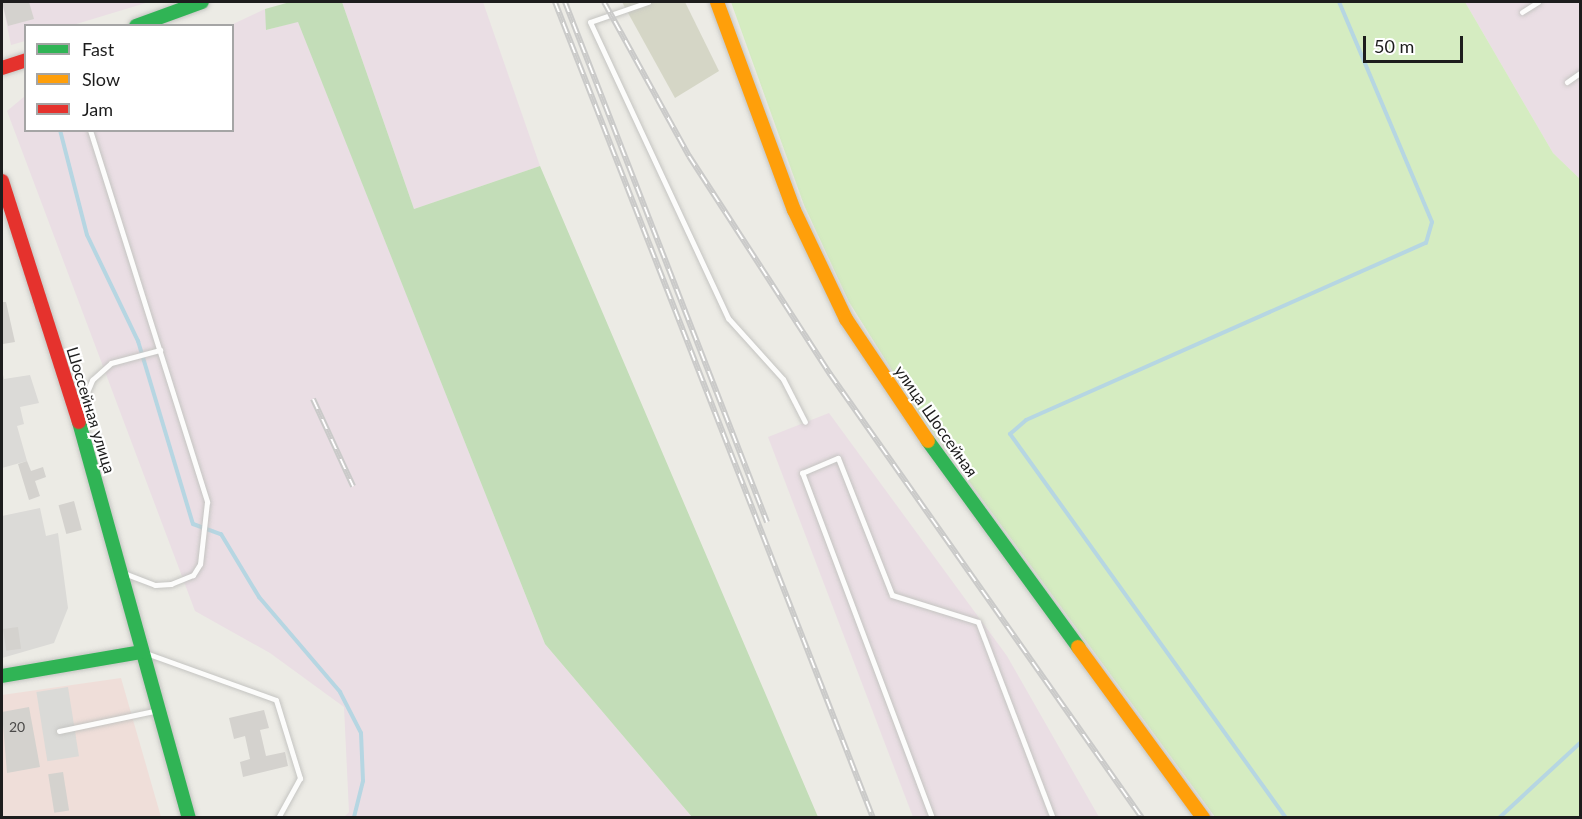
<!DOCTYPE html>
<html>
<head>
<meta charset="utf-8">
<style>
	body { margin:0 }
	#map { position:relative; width:1582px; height:819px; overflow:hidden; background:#ecebe5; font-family:Lato,sans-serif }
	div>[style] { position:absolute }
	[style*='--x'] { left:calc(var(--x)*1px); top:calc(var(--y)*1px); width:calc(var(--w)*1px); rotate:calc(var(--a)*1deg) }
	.residential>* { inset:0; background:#dbdad7 }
	.commercial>* { inset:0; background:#efded9 }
	.industrial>* { inset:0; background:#eadee4 }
	.construction>* { inset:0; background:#d5d6c6 }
	.grass>* { inset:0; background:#d5ecc1 }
	.forest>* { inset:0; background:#c3ddb8 }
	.parking>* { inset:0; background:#dadad7; transform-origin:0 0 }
	.stream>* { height:4px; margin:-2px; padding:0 2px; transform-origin:2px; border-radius:2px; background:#b6d6e2 }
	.building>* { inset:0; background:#d4d2ce; transform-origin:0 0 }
	.roads { filter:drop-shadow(0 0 2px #c4c4c1) drop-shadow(0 0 2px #c4c4c1) }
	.lane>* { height:5px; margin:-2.5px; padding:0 2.5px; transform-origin:2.5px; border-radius:2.5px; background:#fcfcfb }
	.fast>* { height:14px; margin:-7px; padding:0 7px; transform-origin:7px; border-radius:7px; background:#30b455 }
	.slow>* { height:14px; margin:-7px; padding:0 7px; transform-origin:7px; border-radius:7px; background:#ff9f0a }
	.jam>* { height:14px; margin:-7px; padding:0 7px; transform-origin:7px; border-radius:7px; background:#e5322d }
	.rail>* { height:6px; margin-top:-3px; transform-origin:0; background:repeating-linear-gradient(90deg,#fff 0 11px,#cacac9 0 22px); box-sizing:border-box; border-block:2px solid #cacac9 }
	span { translate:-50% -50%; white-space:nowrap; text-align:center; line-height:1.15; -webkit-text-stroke:4.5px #fff; paint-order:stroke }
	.number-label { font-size:14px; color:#4b4a49 }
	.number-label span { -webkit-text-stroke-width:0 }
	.street-label { font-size:16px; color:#1d1d1d }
	.frame { position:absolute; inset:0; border:3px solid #1d1d1d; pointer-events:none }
	.legend { position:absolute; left:24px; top:24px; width:210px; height:108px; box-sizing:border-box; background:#fff; border:2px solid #a5a5a5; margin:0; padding:8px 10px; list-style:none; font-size:18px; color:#1d1d1d }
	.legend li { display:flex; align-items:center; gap:12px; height:30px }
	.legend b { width:30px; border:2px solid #a5a5a5 }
	.scale { position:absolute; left:1363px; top:36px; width:100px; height:27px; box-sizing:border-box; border:3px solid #1d1d1d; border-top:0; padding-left:8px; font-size:18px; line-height:21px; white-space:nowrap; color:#1d1d1d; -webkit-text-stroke:4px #fff; paint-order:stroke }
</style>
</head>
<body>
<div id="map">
	<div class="residential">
		<i style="clip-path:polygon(2px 370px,4px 379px,30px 375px,39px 403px,20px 407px,24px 424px,17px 426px,27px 461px,2px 468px)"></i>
		<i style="clip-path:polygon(40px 508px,46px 536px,58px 533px,68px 608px,54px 643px,2px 658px,2px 516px)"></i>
	</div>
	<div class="commercial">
		<i style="clip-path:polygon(121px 678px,161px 817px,2px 817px,2px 695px)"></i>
	</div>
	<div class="industrial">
		<i style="clip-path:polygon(2px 2px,149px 2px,73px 25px,26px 26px,25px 41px,11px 45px)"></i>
		<i style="clip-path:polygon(342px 2px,483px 2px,540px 166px,414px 209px)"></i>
		<i style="clip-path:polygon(1465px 2px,1580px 2px,1580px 179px,1553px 153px)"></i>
		<i style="clip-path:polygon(265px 9px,267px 30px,298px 21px,545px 644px,692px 817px,344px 817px,349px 812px,344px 707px,270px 653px,195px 611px,7px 111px,25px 96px,26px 130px,232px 130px,231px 25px)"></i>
		<i style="clip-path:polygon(829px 413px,1007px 656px,1099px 817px,913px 817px,768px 437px)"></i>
	</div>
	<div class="construction">
		<i style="clip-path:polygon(622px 2px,685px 2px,719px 71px,675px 98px)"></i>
	</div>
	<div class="grass">
		<i style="clip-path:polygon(731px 2px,1465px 2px,1553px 153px,1580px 179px,1580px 817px,1215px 817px,919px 413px,849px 302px,804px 205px)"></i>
	</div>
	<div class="forest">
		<i style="clip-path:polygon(290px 2px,342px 2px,414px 209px,540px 166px,818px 817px,692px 817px,545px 644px,298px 22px,266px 30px,265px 9px)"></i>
	</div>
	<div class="parking">
		<i style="left:68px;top:687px;width:70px;height:32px;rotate:81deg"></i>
	</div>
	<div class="stream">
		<i style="--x:60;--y:130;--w:108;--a:75.6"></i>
		<i style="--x:87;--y:235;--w:118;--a:64.3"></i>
		<i style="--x:138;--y:341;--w:191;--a:73.3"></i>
		<i style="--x:193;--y:524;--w:30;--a:20"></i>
		<i style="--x:221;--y:534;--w:74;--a:58.9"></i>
		<i style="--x:259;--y:597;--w:125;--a:49.5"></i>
		<i style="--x:340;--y:692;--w:46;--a:62.9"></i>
		<i style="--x:361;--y:733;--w:48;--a:87.6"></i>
		<i style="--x:363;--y:781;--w:38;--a:104"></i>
		<i style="--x:1286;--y:818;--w:473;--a:-125.7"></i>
		<i style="--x:1010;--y:434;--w:21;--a:-41"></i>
		<i style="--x:1026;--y:420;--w:437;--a:-23.9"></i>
		<i style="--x:1426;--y:243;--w:22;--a:-74"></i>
		<i style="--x:1432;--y:222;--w:239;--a:-112.9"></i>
		<i style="--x:1499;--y:818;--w:110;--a:-42.8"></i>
	</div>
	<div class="building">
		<i style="clip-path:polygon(2px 2px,29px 2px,34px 19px,8px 26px)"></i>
		<i style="clip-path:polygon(2px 302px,6px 302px,15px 342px,3px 344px)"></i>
		<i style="clip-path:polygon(27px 461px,31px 471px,43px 467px,46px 477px,35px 481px,40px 496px,29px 500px,18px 464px)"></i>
		<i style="left:74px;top:501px;width:30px;height:16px;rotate:75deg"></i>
		<i style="left:18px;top:627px;width:22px;height:15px;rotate:82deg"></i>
		<i style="clip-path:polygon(29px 707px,40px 767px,7px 773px,2px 712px)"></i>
		<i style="clip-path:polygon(264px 710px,269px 728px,260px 730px,266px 756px,285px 752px,288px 766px,243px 777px,240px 762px,250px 759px,245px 736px,234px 739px,229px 718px)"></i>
		<i style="left:63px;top:772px;width:39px;height:15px;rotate:81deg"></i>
	</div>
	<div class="roads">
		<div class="lane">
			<i style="--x:648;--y:2;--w:61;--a:161"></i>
			<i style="--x:590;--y:22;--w:327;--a:65"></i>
			<i style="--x:728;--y:318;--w:82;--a:48"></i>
			<i style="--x:783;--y:379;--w:48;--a:62.9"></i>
			<i style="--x:1522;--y:12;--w:19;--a:-32"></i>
			<i style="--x:1567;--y:82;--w:16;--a:-35"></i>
			<i style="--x:90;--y:130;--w:390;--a:72.5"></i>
			<i style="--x:207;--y:502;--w:62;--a:96.4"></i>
			<i style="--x:200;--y:564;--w:13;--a:122"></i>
			<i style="--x:193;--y:575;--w:24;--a:158"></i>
			<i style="--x:171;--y:584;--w:16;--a:176"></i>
			<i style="--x:155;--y:585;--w:36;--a:-159"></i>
			<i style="--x:79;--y:411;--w:34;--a:-67"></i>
			<i style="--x:92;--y:380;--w:25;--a:-42"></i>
			<i style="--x:111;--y:363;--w:51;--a:-14.9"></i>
			<i style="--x:143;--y:652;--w:141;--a:19.8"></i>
			<i style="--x:276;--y:700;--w:82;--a:72.9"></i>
			<i style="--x:300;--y:778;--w:46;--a:118.8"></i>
			<i style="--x:59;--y:731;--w:97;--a:-11.9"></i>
			<i style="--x:932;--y:818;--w:369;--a:-110.6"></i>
			<i style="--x:802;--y:473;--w:39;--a:-23"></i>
			<i style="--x:838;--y:458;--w:147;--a:68.5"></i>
			<i style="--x:892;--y:595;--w:90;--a:17.4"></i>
			<i style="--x:978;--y:622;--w:210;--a:69.1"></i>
		</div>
		<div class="fast">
			<i style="--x:136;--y:26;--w:70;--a:-20"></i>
			<i style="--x:79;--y:422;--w:411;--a:74.5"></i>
			<i style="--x:928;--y:441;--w:255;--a:53.9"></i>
			<i style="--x:2;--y:676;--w:141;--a:-9.8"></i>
		</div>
		<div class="slow">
			<i style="--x:717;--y:2;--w:222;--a:69.7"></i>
			<i style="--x:794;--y:210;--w:121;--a:64.5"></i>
			<i style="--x:846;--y:319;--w:147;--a:56.1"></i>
			<i style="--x:1078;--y:647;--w:212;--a:53.8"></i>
		</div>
		<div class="jam">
			<i style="--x:2;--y:68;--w:25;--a:-18"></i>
			<i style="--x:2;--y:181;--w:253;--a:72.3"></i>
		</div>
	</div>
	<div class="rail">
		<i style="--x:555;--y:2;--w:876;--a:68.71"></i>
		<i style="--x:565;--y:2;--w:558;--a:68.77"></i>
		<i style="--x:604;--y:2;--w:176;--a:61.1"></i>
		<i style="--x:689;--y:156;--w:260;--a:57.1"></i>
		<i style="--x:830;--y:374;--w:543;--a:54.9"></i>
		<i style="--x:313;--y:399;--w:96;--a:65.3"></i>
	</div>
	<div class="number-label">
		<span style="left:17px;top:727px">20</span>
	</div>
	<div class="street-label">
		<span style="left:91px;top:410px;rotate:73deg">Шоссейная улица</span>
		<span style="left:936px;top:421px;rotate:55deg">улица Шоссейная</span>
	</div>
	<div class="frame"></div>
	<ul class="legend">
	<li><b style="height:8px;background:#30b455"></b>Fast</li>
	<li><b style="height:8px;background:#ff9f0a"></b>Slow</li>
	<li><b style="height:8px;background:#e5322d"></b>Jam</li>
	</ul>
	<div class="scale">50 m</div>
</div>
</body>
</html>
